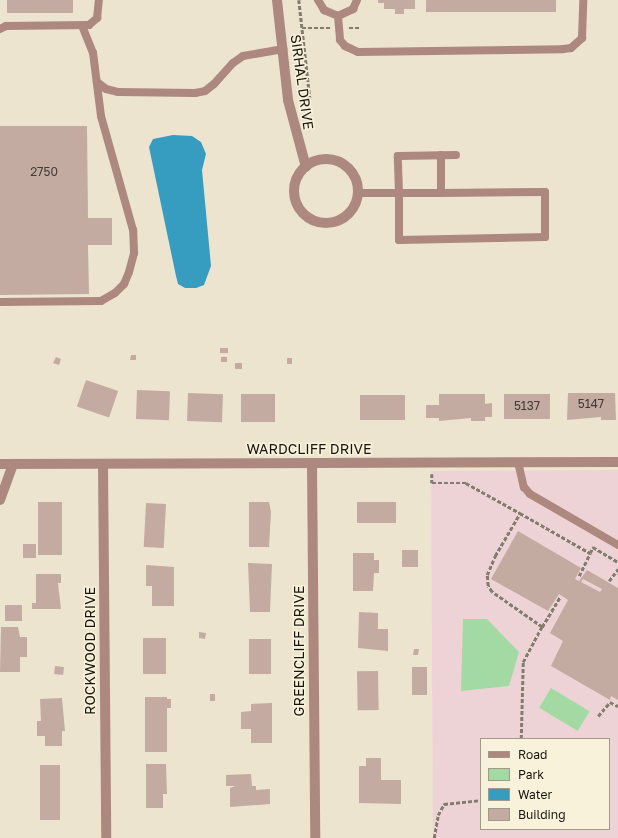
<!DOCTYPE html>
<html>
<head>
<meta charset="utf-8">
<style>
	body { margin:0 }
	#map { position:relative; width:618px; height:838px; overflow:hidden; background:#ece4ce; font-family:"Golos Text",sans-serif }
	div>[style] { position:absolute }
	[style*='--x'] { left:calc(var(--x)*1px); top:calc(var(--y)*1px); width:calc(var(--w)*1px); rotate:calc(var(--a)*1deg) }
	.education>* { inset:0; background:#eed3d6 }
	.green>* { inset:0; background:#a3daa4; transform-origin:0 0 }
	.water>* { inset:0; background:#369dc0 }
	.building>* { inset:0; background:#c3aba1; transform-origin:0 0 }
	.path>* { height:2.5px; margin-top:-1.25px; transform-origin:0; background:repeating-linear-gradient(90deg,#817c6e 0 4px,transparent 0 6px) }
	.service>* { height:8px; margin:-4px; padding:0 4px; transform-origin:4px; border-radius:4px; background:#ad887e }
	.minor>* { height:10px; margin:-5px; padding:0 5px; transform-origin:5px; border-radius:5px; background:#ad887e }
	.minor>.ring { margin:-5px; padding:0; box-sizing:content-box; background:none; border:10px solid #ad887e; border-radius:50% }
	span { translate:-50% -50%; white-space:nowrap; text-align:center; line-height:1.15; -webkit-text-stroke:3px #f9f2db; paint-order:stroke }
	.number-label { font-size:12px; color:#433a33 }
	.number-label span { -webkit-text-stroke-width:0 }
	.street-label { font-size:14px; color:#18150e }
	.legend { position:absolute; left:480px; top:738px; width:130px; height:92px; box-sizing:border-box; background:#f9f2db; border:1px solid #9f9a89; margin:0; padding:5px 7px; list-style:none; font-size:12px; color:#18150e }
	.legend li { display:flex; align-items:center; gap:8px; height:20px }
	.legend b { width:20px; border:1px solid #9f9a89 }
</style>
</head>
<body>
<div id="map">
	<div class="education">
		<i style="clip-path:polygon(evenodd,618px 470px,618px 838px,433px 838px,431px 471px,618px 470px,481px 739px,609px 739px,609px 829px,481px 829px,481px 739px)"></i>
	</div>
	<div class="green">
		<i style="clip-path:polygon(463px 619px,487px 619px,519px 652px,509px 686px,461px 691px)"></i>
		<i style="left:551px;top:688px;width:45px;height:23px;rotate:31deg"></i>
	</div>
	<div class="water">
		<i style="clip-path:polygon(173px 135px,192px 136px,201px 142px,206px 154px,202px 170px,211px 266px,204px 285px,196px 288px,185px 288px,178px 284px,176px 276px,149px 147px,153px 139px)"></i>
	</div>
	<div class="building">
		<i style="left:7px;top:0;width:66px;height:13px"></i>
		<i style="clip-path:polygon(378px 0,415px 0,415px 9px,404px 9px,404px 14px,395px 14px,395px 9px,384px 9px,384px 3px,378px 3px)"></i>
		<i style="left:426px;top:0;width:130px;height:12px"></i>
		<i style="clip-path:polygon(0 126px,87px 126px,88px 218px,112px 218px,112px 245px,88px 245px,89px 294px,0 295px)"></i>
		<i style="left:220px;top:348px;width:8px;height:5px"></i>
		<i style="clip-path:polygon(131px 355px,136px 355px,136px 360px,130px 360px)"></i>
		<i style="clip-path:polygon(56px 357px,61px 359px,59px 365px,53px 363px)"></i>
		<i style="left:221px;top:357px;width:6px;height:5px"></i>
		<i style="left:287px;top:358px;width:5px;height:6px"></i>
		<i style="left:235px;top:363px;width:7px;height:6px"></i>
		<i style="left:86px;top:380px;width:34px;height:28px;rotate:19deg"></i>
		<i style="left:137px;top:390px;width:33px;height:29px;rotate:2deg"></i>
		<i style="left:188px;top:393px;width:35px;height:28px;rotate:2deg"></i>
		<i style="clip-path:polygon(568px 393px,615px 393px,616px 420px,601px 420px,601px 417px,567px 420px)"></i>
		<i style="left:241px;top:394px;width:34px;height:28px"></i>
		<i style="clip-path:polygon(439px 394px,485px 394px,485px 404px,492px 403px,492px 417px,485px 417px,485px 421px,471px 421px,471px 418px,439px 421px,439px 418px,426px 418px,426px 405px,439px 405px)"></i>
		<i style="left:504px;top:394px;width:46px;height:25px"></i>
		<i style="left:360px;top:395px;width:45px;height:25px"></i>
		<i style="left:38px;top:502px;width:24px;height:53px"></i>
		<i style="clip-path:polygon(249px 502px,269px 502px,271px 512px,269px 547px,249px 547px)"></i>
		<i style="left:357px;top:502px;width:39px;height:21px"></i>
		<i style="left:146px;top:503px;width:20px;height:44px;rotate:3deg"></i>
		<i style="clip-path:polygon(evenodd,518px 531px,581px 568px,575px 579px,579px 581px,587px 570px,618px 588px,618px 700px,611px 696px,610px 700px,551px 666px,563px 641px,550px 633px,568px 600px,559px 594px,548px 611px,491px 579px,518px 531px,583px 579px,602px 589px,600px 592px,581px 582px,583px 579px)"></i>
		<i style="left:36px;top:544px;width:14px;height:13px;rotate:90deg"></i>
		<i style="left:418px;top:550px;width:17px;height:16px;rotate:90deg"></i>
		<i style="clip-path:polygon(353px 553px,374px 553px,374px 560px,379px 560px,379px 573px,374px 573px,373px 591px,353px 591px)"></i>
		<i style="clip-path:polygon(248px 563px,272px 564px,270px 612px,250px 612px)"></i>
		<i style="clip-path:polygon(146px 565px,174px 567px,174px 606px,152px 606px,152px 586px,146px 586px)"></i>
		<i style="clip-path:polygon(36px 574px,61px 574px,61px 583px,58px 583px,61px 609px,32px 609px,32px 603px,36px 603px)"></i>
		<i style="left:5px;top:605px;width:17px;height:16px"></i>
		<i style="clip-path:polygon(359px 612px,378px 613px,378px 629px,388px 629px,388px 651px,358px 648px)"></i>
		<i style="clip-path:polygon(1px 627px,18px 627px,20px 637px,27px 637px,27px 657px,20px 657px,20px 672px,0 672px)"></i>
		<i style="clip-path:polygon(199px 632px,206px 633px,205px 639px,199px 638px)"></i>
		<i style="left:143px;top:638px;width:23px;height:36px"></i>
		<i style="left:249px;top:639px;width:22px;height:35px"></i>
		<i style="clip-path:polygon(414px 649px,419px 649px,418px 655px,413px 655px)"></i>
		<i style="left:55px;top:666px;width:9px;height:8px;rotate:6deg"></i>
		<i style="left:412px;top:667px;width:15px;height:28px"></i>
		<i style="left:378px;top:671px;width:39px;height:21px;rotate:89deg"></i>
		<i style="left:210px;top:694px;width:5px;height:7px"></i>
		<i style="clip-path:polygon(145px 697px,167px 697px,167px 699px,171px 699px,171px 708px,167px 708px,167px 752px,145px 752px)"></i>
		<i style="clip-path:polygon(62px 698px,65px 731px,62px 731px,62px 746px,45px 746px,45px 736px,37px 736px,37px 721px,41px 721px,40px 699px)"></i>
		<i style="clip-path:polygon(272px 703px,272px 743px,251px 743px,251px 729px,241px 729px,241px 712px,251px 711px,251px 704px)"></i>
		<i style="clip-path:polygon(366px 758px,381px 758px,381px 780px,401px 780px,401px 804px,359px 803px,359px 766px,366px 766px)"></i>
		<i style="clip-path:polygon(146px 764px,166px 764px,167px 794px,163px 794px,163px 808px,146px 808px)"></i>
		<i style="left:40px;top:765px;width:20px;height:55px"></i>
		<i style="clip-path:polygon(251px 774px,252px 786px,256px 786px,256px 790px,270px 789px,270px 804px,230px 807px,230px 788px,235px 786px,226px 786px,226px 775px)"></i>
	</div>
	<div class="path">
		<i style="--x:299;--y:0;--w:99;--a:83.6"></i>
		<i style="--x:302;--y:28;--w:28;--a:0"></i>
		<i style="--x:349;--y:28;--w:11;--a:0"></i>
		<i style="--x:432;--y:474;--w:9;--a:90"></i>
		<i style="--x:432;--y:483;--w:34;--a:0"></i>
		<i style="--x:466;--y:483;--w:62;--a:29.1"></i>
		<i style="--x:579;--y:576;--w:25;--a:-64"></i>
		<i style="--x:609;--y:581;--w:15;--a:-53"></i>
		<i style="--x:542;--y:627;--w:35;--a:-59"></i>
		<i style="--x:598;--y:716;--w:18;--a:-49"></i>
		<i style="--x:610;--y:702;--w:9;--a:27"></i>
		<i style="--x:521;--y:739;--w:77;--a:-88.5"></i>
		<i style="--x:523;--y:662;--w:40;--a:-62"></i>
		<i style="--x:542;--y:627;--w:61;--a:-145"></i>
		<i style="--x:492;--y:592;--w:7;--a:-124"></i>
		<i style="--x:488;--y:586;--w:11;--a:-95"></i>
		<i style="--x:487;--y:575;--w:21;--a:-67"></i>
		<i style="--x:495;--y:556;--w:50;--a:-59.8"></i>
		<i style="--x:520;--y:513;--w:81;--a:29.7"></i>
		<i style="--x:590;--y:553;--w:7;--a:-63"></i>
		<i style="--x:593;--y:547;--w:29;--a:31"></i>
		<i style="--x:434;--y:838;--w:23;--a:-80"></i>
		<i style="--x:438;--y:815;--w:13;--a:-61"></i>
		<i style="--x:444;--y:804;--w:37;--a:-6"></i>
	</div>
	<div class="service">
		<i style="--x:318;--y:0;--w:12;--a:59"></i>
		<i style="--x:324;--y:10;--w:15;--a:23"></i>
		<i style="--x:338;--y:16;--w:17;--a:-25"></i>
		<i style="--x:353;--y:9;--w:10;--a:-66"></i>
		<i style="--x:338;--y:16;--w:24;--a:85"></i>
		<i style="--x:340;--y:40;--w:8;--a:50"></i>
		<i style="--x:345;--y:46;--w:14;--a:25"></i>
		<i style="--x:358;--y:52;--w:205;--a:-0.8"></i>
		<i style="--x:563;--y:49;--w:8;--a:-7"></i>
		<i style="--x:571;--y:48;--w:15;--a:-42"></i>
		<i style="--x:582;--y:38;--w:38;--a:-88"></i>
		<i style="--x:0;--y:29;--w:7;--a:-27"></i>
		<i style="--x:6;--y:26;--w:83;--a:-0.7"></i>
		<i style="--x:89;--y:25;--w:11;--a:-41"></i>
		<i style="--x:97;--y:18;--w:18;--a:-84"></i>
		<i style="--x:97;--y:82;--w:11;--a:38"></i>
		<i style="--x:106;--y:89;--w:12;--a:14"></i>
		<i style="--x:118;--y:92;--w:77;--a:0.7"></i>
		<i style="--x:195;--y:93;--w:10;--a:-11"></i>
		<i style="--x:205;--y:91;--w:11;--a:-38"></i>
		<i style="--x:214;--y:84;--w:28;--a:-48"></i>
		<i style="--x:233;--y:63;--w:12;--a:-35"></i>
		<i style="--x:243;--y:56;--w:41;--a:-9.9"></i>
		<i style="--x:358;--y:193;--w:83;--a:0"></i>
		<i style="--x:441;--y:193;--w:104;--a:-0.6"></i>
		<i style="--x:545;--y:192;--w:45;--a:90"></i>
		<i style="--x:545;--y:237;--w:146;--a:178.8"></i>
		<i style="--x:399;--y:240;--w:47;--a:-90"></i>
		<i style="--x:399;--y:193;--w:37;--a:-92"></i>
		<i style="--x:398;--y:156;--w:58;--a:-1"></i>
		<i style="--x:441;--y:193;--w:38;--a:-90"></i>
		<i style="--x:0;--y:302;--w:101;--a:-0.6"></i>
		<i style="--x:101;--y:301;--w:16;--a:-30"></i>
		<i style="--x:115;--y:293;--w:13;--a:-45"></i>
		<i style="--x:124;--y:284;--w:13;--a:-67"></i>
		<i style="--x:129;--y:272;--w:20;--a:-75"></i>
		<i style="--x:134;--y:253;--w:23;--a:-92"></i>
		<i style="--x:133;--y:230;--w:118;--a:-105.7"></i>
		<i style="--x:101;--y:116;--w:64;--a:-97.2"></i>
		<i style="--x:93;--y:53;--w:29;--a:-112"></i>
		<i style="--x:518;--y:462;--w:26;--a:77"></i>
		<i style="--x:524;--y:487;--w:9;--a:49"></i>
		<i style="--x:530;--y:494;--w:102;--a:30.1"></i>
	</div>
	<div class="minor">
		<i style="--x:277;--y:0;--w:101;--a:83.7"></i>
		<i style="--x:288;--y:100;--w:69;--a:75"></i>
		<i class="ring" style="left:294px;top:159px;width:54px;height:54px"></i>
		<i style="--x:312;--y:463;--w:375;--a:89.5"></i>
		<i style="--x:0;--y:464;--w:618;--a:-0.19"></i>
		<i style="--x:103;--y:464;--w:374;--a:89.5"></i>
		<i style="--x:0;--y:500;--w:38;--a:-70"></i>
	</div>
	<div class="number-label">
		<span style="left:44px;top:172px">2750</span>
		<span style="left:591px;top:404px">5147</span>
		<span style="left:527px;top:406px">5137</span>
	</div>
	<div class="street-label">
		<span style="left:302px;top:82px;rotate:82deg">SIRHAL DRIVE</span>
		<span style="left:309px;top:449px">WARDCLIFF DRIVE</span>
		<span style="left:90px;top:651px;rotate:-90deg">ROCKWOOD DRIVE</span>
		<span style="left:299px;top:651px;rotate:-90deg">GREENCLIFF DRIVE</span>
	</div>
	<ul class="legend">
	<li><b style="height:5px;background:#ad887e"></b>Road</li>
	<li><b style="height:11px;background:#a3daa4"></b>Park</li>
	<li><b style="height:11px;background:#369dc0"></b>Water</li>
	<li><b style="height:11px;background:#c3aba1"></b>Building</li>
	</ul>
</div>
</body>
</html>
